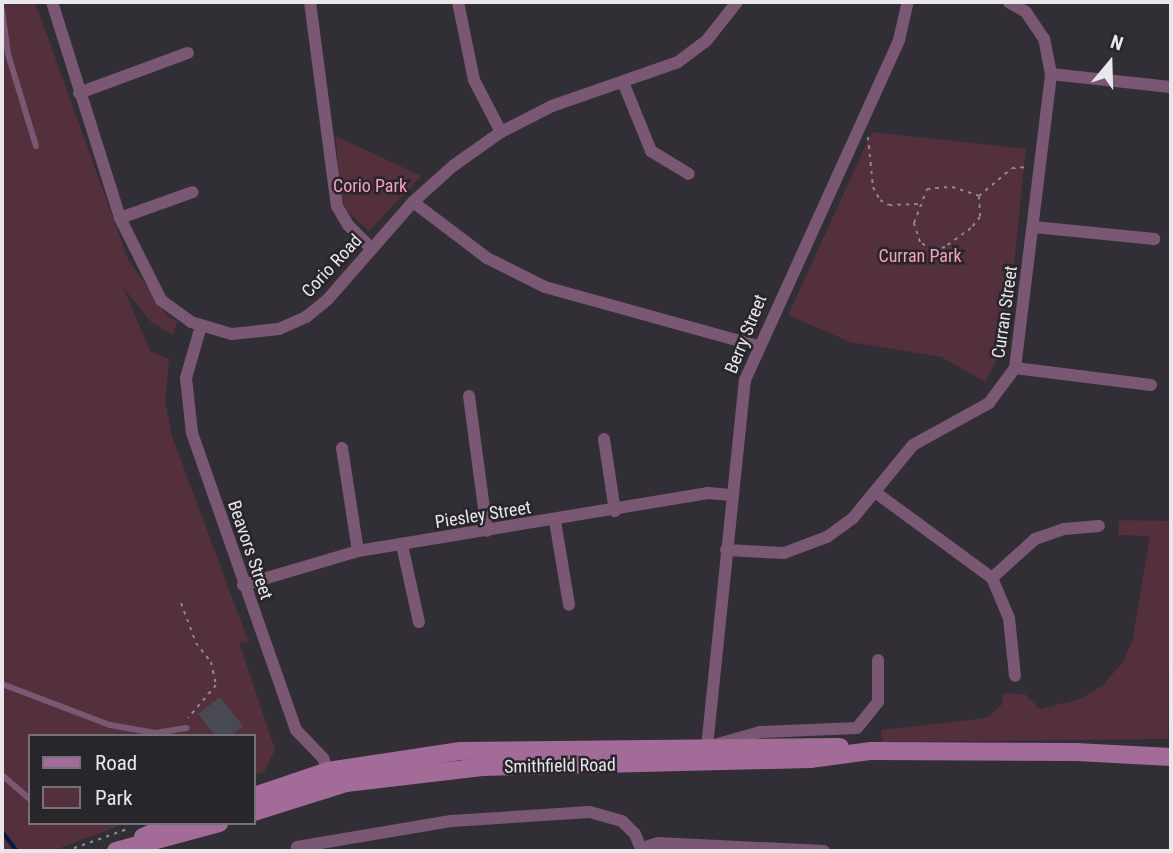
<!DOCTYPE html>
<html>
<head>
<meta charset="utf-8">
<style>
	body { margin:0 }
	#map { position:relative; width:1173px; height:853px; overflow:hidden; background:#322e35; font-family:"Roboto Condensed",sans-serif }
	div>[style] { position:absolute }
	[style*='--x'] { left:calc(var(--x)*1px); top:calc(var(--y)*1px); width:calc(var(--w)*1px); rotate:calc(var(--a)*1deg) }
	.green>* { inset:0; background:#53303b }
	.stream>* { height:3.5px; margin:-1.75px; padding:0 1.75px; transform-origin:1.75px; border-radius:1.75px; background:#031a41 }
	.building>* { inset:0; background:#494a51 }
	.path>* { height:2px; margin-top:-1px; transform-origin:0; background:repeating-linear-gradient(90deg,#8c898f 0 3.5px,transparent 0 8.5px) }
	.service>* { height:6px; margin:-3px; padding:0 3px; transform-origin:3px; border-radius:3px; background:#7a5773 }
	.minor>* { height:12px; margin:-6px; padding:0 6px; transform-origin:6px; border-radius:6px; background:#7a5773 }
	.secondary>* { height:18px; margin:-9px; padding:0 9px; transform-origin:9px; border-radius:9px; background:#a36b98 }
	span { translate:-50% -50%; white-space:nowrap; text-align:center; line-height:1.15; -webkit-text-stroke:5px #28252b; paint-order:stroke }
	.park-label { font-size:18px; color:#f8a0bd }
	.street-label { font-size:18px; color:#e9e7eb }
	.frame { position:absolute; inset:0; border:4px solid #e9e7eb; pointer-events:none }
	.legend { position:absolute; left:28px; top:734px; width:228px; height:91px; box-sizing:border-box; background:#28252b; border:2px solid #757378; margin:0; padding:9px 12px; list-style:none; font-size:21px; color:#e9e7eb }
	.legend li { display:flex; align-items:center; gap:14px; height:35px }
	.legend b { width:35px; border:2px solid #757378 }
	.north { position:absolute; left:1075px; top:28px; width:70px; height:70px; -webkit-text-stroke:5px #28252b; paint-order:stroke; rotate:19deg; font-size:19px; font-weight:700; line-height:28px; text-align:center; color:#e9e7eb }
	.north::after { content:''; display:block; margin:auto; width:24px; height:32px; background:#e9e7eb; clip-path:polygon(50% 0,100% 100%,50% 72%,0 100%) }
</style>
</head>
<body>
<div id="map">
	<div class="green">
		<i style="clip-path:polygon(2px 2px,35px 2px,128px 259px,168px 317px,178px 321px,173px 335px,151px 322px,123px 287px,150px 351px,169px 359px,165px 401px,172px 436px,249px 643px,239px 642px,275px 750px,264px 772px,254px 775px,254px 736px,30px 736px,30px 823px,126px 823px,52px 851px,2px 851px)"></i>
		<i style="clip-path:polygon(872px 132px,1026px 149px,1006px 342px,985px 382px,942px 357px,850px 342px,788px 315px)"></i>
		<i style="clip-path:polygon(336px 136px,421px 176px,369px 231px,348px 212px,340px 197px)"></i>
		<i style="clip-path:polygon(1119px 520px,1171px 521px,1168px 739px,882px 742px,881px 730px,987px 718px,1001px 706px,1004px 693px,1025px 694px,1040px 709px,1078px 700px,1102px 686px,1122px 663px,1132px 642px,1150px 536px,1118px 535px)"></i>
	</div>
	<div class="stream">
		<i style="--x:2;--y:831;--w:25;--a:53"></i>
	</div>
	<div class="building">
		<i style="clip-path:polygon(220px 697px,243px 726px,231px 736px,215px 736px,198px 714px)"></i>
	</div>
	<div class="path">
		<i style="--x:868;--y:137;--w:50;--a:84.3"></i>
		<i style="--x:873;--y:187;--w:15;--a:62"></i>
		<i style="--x:880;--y:200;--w:10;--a:29"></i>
		<i style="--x:889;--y:205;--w:30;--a:-2"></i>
		<i style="--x:979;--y:196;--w:21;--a:87"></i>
		<i style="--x:980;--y:217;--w:14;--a:129"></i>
		<i style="--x:971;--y:228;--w:32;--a:144"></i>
		<i style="--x:945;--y:247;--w:13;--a:167"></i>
		<i style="--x:932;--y:250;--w:14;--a:-146"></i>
		<i style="--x:920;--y:242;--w:20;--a:-108"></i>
		<i style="--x:914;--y:223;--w:36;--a:-69"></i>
		<i style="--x:927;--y:189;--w:25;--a:-5"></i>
		<i style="--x:952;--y:187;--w:28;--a:18"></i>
		<i style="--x:979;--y:196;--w:43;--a:-40.3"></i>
		<i style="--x:1012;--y:168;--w:17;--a:-3"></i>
		<i style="--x:181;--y:603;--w:43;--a:69.4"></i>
		<i style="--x:196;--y:643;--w:24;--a:52"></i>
		<i style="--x:211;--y:662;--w:24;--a:78"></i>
		<i style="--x:216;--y:685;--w:43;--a:130.3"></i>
		<i style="--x:66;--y:851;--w:68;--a:-19.8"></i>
	</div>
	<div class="service">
		<i style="--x:2;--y:10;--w:44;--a:82.2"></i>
		<i style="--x:8;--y:54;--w:96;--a:73.1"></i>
		<i style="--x:2;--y:684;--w:116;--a:20.8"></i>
		<i style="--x:110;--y:725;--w:46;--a:10.1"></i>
		<i style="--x:155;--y:733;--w:32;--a:-9"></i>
		<i style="--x:2;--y:775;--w:37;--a:41"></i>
	</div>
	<div class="minor">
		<i style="--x:52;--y:2;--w:226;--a:72.5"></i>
		<i style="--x:120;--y:218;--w:92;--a:63.4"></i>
		<i style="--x:161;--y:300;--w:37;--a:36"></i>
		<i style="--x:191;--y:322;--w:42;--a:16.7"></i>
		<i style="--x:231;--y:334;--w:48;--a:-5.9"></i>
		<i style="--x:279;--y:329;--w:30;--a:-24"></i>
		<i style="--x:306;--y:317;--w:28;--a:-39"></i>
		<i style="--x:328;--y:299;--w:129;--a:-48.8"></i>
		<i style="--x:413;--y:202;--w:54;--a:-42"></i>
		<i style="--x:453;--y:166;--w:59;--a:-35.3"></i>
		<i style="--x:501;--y:132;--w:57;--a:-27"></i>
		<i style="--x:552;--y:106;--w:133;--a:-19.2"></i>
		<i style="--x:678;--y:62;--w:36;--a:-37"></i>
		<i style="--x:707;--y:40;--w:48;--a:-51.7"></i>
		<i style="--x:310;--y:2;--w:206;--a:82.5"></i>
		<i style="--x:337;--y:206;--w:22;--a:60"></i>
		<i style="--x:348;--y:225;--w:34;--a:45"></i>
		<i style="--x:458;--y:2;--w:80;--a:78.4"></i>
		<i style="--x:474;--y:80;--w:59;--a:62.6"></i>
		<i style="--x:1051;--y:74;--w:120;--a:6.2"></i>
		<i style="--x:623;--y:82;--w:74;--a:67.9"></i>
		<i style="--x:651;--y:151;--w:44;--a:31.2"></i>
		<i style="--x:79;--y:93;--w:116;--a:-20.2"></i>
		<i style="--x:413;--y:202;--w:93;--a:37.1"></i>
		<i style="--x:487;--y:258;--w:65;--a:26.6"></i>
		<i style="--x:545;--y:287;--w:221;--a:15.5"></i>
		<i style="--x:120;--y:218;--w:77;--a:-19.6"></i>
		<i style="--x:1034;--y:227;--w:121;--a:5.7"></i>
		<i style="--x:201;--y:326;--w:54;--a:106.1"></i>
		<i style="--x:186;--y:378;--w:55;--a:83.8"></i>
		<i style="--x:192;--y:433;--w:315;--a:70.7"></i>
		<i style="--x:296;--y:730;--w:39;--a:46"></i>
		<i style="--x:323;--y:758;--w:14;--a:69"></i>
		<i style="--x:1015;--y:368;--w:137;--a:7.1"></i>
		<i style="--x:469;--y:396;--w:136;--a:82.4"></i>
		<i style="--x:604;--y:439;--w:73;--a:81.3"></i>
		<i style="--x:342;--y:448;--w:104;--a:81.2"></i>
		<i style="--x:875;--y:492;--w:145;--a:36.3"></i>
		<i style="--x:992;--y:578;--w:43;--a:67"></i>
		<i style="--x:1009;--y:618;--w:58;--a:84.1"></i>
		<i style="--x:555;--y:521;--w:85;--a:80.5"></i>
		<i style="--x:402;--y:545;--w:79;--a:77.6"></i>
		<i style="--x:726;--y:550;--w:58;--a:3"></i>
		<i style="--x:784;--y:553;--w:46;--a:-20.4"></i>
		<i style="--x:827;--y:537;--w:32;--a:-36"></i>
		<i style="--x:853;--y:518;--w:94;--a:-50.6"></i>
		<i style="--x:913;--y:445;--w:87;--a:-28.9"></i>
		<i style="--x:989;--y:403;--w:44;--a:-53.4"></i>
		<i style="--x:1015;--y:368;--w:296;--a:-83"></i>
		<i style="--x:1051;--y:74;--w:36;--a:-101"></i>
		<i style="--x:1044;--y:39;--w:32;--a:-124"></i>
		<i style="--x:1026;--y:12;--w:20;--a:-150"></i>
		<i style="--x:992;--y:578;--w:58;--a:-42.2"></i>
		<i style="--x:1035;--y:539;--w:31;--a:-19"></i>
		<i style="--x:1064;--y:529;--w:35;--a:-5"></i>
		<i style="--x:243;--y:585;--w:120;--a:-16.5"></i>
		<i style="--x:358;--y:551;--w:355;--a:-9.4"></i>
		<i style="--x:708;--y:493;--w:23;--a:5"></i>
		<i style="--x:878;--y:660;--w:42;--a:90"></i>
		<i style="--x:878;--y:702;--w:33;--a:129"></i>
		<i style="--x:857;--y:728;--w:97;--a:177.6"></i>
		<i style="--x:760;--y:732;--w:55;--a:164.2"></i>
		<i style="--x:707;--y:747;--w:369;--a:-84.1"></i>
		<i style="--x:745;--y:380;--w:373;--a:-65.6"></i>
		<i style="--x:899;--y:40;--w:39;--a:-77"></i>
		<i style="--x:297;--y:847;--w:156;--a:-9.6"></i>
		<i style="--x:451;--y:821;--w:139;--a:-3.7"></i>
		<i style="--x:590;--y:812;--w:33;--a:16"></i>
		<i style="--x:622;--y:821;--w:18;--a:45"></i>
		<i style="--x:635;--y:834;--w:18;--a:68"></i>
		<i style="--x:642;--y:848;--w:17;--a:-17"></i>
		<i style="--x:658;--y:843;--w:166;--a:2.8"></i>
	</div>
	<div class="secondary">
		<i style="--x:254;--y:796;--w:78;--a:-18.7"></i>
		<i style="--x:328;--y:771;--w:134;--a:-8.6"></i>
		<i style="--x:461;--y:751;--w:379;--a:-0.6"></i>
		<i style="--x:254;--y:812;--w:96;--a:-17.5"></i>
		<i style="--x:346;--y:783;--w:137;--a:-6.7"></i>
		<i style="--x:482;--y:767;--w:328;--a:-1.4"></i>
		<i style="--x:810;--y:759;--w:62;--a:-7.5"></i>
		<i style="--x:871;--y:751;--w:205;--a:0.3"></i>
		<i style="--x:1076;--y:752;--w:95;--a:3"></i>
		<i style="--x:143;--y:837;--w:35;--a:-24"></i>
		<i style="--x:116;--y:851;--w:107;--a:-15.2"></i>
	</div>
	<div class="park-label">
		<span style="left:370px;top:186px">Corio Park</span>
		<span style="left:920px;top:256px">Curran Park</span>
	</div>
	<div class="street-label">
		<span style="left:332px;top:266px;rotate:-47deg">Corio Road</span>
		<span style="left:1005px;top:312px;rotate:-82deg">Curran Street</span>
		<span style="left:746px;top:334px;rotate:-68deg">Berry Street</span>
		<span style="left:483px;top:515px;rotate:-9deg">Piesley Street</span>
		<span style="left:250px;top:550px;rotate:71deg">Beavors Street</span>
		<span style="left:560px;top:766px;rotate:-1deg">Smithfield Road</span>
	</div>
	<div class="frame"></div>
	<ul class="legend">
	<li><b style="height:9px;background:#a36b98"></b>Road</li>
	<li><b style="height:19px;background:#53303b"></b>Park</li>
	</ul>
	<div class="north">N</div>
</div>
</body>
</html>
